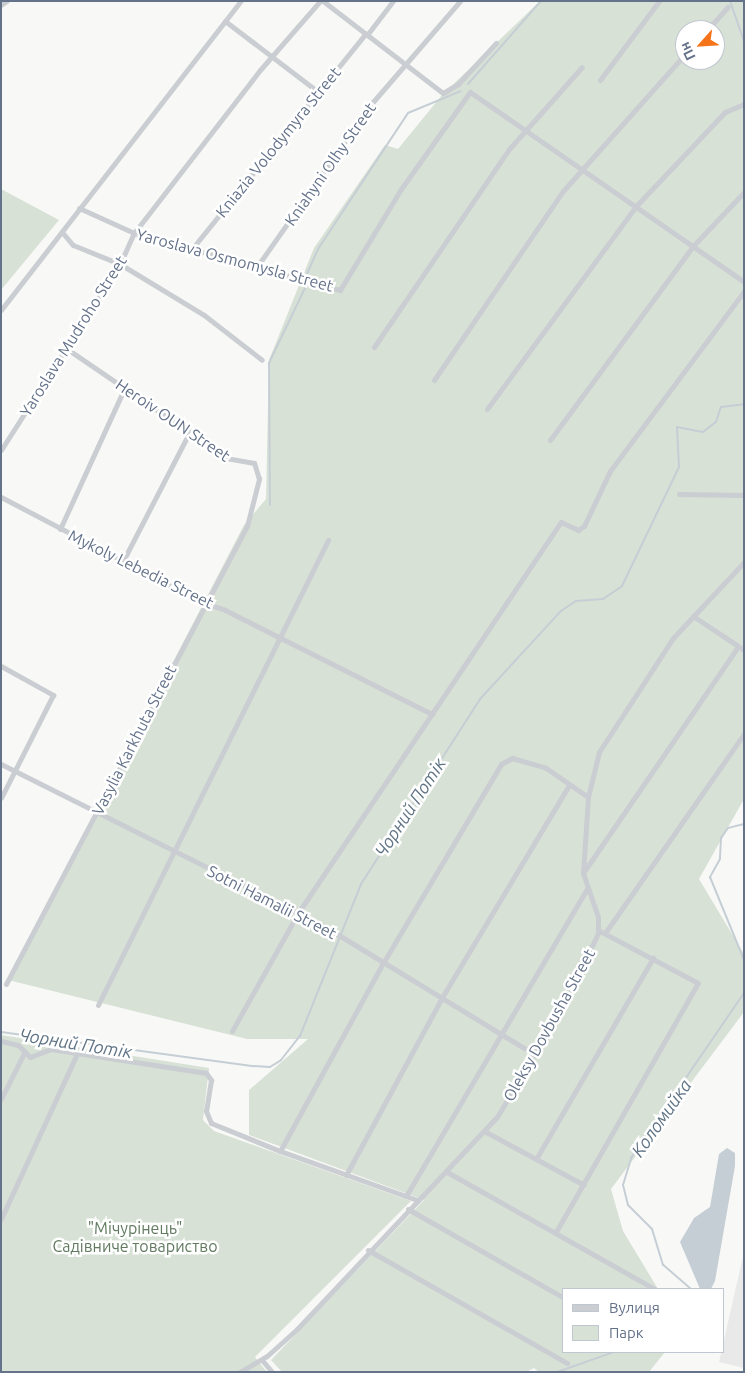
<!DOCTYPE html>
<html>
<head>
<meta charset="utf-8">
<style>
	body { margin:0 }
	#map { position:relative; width:745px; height:1373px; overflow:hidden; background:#f8f9f6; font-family:Ubuntu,sans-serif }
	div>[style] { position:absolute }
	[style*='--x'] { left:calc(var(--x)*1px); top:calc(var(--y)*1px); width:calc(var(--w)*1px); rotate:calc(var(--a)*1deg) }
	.built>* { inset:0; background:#e9e9e9 }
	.green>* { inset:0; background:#d8e1d6 }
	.water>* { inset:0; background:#c6ced5 }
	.stream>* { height:2px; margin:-1px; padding:0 1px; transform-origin:1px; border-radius:1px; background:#c6ced5 }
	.minor>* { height:5px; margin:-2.5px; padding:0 2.5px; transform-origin:2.5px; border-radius:2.5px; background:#cacdd1 }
	.tertiary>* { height:6px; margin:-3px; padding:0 3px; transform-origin:3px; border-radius:3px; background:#cacdd1 }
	span { translate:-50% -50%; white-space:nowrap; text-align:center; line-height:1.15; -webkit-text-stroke:5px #fff; paint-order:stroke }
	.street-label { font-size:16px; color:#64728a }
	.park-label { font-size:16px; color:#617a60 }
	.water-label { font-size:18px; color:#607485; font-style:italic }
	.frame { position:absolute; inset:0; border:2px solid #64728a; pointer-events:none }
	.legend { position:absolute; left:562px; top:1288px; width:162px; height:65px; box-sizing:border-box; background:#fff; border:1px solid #c1c7d0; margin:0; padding:6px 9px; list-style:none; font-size:15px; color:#64728a }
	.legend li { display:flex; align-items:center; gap:10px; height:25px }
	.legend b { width:25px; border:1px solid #c1c7d0 }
	.north { position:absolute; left:675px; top:20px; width:50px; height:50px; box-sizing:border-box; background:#fff; border:1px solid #c1c7d0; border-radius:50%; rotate:244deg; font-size:14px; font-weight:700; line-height:20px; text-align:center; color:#64728a }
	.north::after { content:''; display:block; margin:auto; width:18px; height:22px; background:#f57319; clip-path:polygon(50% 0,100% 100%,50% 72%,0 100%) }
</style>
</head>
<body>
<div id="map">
	<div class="built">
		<i style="clip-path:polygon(744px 1252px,744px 1368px,719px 1362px)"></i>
	</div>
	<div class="green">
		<i style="clip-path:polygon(evenodd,540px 1px,744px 1px,744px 799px,699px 879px,744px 954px,744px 1012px,611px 1189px,623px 1231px,658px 1289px,564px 1289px,564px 1352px,665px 1352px,649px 1372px,539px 1372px,534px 1368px,526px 1372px,282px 1372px,271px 1360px,424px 1200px,249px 1135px,249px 1090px,308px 1039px,247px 1039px,8px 980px,244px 525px,266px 499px,269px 360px,314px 248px,385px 145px,398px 149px,442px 95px,540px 1px,685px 30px,715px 30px,715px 60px,685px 60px,685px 30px)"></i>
		<i style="clip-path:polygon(1px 189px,59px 220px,1px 290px)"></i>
		<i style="clip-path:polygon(1px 1035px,209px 1068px,203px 1120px,214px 1131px,411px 1201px,255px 1357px,267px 1372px,1px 1372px)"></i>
	</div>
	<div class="water">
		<i style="clip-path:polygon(727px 1148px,735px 1153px,735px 1166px,715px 1281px,711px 1289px,700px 1289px,680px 1242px,694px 1218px,710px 1207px,719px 1154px)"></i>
	</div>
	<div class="stream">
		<i style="--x:730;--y:1;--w:42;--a:70.7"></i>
		<i style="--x:468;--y:84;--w:111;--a:-48.7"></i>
		<i style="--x:306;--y:276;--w:30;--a:-66"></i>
		<i style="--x:318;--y:249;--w:163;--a:-56.5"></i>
		<i style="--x:408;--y:113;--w:57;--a:-22.5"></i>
		<i style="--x:270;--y:505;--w:142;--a:-90.4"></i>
		<i style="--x:269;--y:363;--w:85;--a:-64.3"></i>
		<i style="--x:744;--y:824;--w:16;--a:166"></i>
		<i style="--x:728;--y:828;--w:12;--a:125"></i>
		<i style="--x:721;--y:838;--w:21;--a:93"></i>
		<i style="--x:720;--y:859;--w:21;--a:119"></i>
		<i style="--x:710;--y:877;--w:90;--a:67.7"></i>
		<i style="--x:1;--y:1032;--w:255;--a:7.7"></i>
		<i style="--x:254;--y:1066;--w:16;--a:4"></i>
		<i style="--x:270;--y:1067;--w:13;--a:-32"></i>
		<i style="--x:281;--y:1060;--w:31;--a:-52"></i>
		<i style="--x:300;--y:1036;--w:164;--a:-68.1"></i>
		<i style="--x:361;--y:884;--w:220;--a:-57.2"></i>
		<i style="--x:480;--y:699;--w:120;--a:-47.4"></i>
		<i style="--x:561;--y:611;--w:18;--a:-34"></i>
		<i style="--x:576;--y:601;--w:27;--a:-4"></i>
		<i style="--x:603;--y:599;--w:23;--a:-34"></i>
		<i style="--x:622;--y:586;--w:132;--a:-64.4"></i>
		<i style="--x:679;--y:467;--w:40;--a:-92.9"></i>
		<i style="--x:677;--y:427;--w:26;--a:11"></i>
		<i style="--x:703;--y:432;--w:16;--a:-38"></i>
		<i style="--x:716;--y:422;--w:16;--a:-72"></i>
		<i style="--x:721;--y:407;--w:23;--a:-7"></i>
		<i style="--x:691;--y:1289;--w:37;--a:-139"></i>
		<i style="--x:663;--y:1265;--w:38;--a:-107"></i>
		<i style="--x:652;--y:1229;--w:34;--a:-135"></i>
		<i style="--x:628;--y:1205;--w:21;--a:-104"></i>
		<i style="--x:623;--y:1185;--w:28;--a:-73"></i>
		<i style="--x:631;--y:1158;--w:200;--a:-55.6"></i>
		<i style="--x:557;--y:1372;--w:60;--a:-19.3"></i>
	</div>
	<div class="minor">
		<i style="--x:323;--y:1;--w:151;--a:37.5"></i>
		<i style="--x:443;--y:93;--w:17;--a:-31"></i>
		<i style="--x:458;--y:84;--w:56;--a:-47.2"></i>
		<i style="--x:225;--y:21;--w:116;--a:37.3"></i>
		<i style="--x:707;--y:30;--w:31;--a:-48"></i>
		<i style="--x:367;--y:35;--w:43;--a:-52.6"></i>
		<i style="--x:600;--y:80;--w:99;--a:-53.2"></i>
		<i style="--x:79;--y:208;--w:60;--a:24.4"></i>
		<i style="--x:134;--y:233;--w:214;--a:15.5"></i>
		<i style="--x:340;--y:290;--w:118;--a:-58.9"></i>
		<i style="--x:401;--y:189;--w:119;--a:-54.6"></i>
		<i style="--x:470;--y:92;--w:333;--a:34.7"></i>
		<i style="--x:62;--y:232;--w:17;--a:50"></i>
		<i style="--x:73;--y:245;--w:51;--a:22"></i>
		<i style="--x:120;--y:264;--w:98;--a:31.3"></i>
		<i style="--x:204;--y:315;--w:73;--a:37.8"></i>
		<i style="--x:191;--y:250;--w:277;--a:-51.1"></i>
		<i style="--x:256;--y:268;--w:202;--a:-54.9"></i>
		<i style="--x:372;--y:103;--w:135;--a:-49.2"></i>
		<i style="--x:1;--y:310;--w:391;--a:-52.2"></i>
		<i style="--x:374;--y:347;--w:241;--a:-55.7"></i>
		<i style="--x:510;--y:148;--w:108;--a:-48.4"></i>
		<i style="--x:434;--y:380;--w:229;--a:-55.7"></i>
		<i style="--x:563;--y:191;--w:183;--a:-48.3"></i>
		<i style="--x:487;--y:409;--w:253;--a:-53.7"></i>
		<i style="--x:637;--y:205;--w:128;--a:-46.6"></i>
		<i style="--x:725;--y:112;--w:21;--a:-23"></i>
		<i style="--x:550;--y:440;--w:241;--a:-53.6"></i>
		<i style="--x:693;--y:246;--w:74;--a:-46.6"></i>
		<i style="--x:1;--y:450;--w:221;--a:-57.4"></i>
		<i style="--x:120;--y:264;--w:34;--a:-66"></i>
		<i style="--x:134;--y:233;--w:206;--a:-52.3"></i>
		<i style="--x:260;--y:70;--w:91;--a:-49"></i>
		<i style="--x:679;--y:494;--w:65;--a:0.9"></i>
		<i style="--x:1;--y:497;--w:226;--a:27.7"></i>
		<i style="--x:201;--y:602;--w:25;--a:18"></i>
		<i style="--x:225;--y:610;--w:232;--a:26.7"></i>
		<i style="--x:60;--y:529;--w:156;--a:-65.4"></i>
		<i style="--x:123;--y:561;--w:146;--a:-62.7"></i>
		<i style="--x:693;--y:616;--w:61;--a:33.7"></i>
		<i style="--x:1;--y:666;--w:60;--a:29.1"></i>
		<i style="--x:53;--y:695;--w:115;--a:116.8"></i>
		<i style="--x:1;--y:764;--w:361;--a:26.6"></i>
		<i style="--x:324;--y:926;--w:247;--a:31.4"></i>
		<i style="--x:583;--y:873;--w:274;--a:-55.6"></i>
		<i style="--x:605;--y:933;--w:243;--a:-55.1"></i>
		<i style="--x:6;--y:984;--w:518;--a:-62.25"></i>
		<i style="--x:247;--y:526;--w:49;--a:-75.7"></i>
		<i style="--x:259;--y:479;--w:17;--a:-107"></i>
		<i style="--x:254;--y:463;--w:27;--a:-170"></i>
		<i style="--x:227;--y:458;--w:195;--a:-145.7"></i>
		<i style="--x:98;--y:1005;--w:519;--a:-63.68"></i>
		<i style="--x:232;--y:1031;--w:135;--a:-60.8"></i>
		<i style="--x:298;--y:913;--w:471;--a:-56.1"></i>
		<i style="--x:561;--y:522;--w:19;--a:25"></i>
		<i style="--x:578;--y:530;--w:7;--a:-34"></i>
		<i style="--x:584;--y:526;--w:61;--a:-64.7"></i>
		<i style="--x:610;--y:471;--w:224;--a:-53.3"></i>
		<i style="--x:1;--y:1041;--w:17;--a:13"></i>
		<i style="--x:18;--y:1045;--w:17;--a:45"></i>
		<i style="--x:30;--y:1057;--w:22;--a:-21"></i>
		<i style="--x:51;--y:1049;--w:157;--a:8.8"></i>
		<i style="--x:206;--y:1073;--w:9;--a:54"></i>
		<i style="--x:211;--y:1080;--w:31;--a:99"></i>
		<i style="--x:206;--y:1111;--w:13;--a:67"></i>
		<i style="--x:211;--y:1123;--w:74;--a:22.1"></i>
		<i style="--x:1;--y:1099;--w:51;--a:-63.4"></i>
		<i style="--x:486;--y:1132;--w:111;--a:28.4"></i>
		<i style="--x:536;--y:1159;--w:233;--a:-59.8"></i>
		<i style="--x:447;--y:1172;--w:239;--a:29.4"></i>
		<i style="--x:346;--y:1175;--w:200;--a:-61.6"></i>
		<i style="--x:441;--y:999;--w:249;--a:-59.1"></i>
		<i style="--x:406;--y:1196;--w:355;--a:-59.5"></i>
		<i style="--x:417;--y:1200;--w:145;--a:-160.3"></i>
		<i style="--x:280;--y:1151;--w:214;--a:-61.3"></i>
		<i style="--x:383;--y:963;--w:231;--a:-59.3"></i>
		<i style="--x:501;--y:764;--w:13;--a:-29"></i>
		<i style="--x:512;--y:758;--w:35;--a:16"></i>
		<i style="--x:546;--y:768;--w:51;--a:34.6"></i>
		<i style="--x:408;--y:1209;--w:180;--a:29.7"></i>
		<i style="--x:1;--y:1219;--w:182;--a:-65.3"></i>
		<i style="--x:557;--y:1230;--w:284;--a:-60.3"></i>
		<i style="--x:698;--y:983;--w:113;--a:-152.1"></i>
		<i style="--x:368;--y:1250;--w:229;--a:29.6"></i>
		<i style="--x:262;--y:1360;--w:16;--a:50"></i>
		<i style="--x:240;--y:1372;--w:31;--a:-31"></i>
		<i style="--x:267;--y:1356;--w:40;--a:-42"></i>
		<i style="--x:297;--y:1329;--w:291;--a:-46.7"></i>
		<i style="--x:497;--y:1117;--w:139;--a:-59.4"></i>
		<i style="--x:568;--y:997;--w:71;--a:-64.9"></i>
		<i style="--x:598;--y:933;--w:16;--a:-90"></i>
		<i style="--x:598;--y:917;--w:46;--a:-108.8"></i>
		<i style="--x:583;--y:873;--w:76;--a:-86.2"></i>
		<i style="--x:588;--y:797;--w:46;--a:-76.3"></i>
		<i style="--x:599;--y:752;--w:136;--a:-57"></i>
		<i style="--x:673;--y:638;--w:104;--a:-46.9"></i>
	</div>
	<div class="tertiary">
		<i style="--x:1;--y:5;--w:7;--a:-34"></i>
	</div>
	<div class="street-label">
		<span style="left:278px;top:142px;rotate:-51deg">Kniazia Volodymyra Street</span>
		<span style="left:330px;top:164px;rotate:-55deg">Kniahyni Olhy Street</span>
		<span style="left:235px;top:260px;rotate:15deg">Yaroslava Osmomysla Street</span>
		<span style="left:73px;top:336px;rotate:-58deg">Yaroslava Mudroho Street</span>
		<span style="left:173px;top:420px;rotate:34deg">Heroiv OUN Street</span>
		<span style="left:141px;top:569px;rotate:26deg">Mykoly Lebedia Street</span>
		<span style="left:134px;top:740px;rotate:-63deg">Vasylia Karkhuta Street</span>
		<span style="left:272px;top:902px;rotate:27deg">Sotni Hamalii Street</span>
		<span style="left:549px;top:1025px;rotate:-61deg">Oleksy Dovbusha Street</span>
	</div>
	<div class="park-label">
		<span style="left:135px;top:1237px">"Мічурінець"<br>Садівниче товариство</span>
	</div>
	<div class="water-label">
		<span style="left:410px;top:807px;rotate:-57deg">Чорний Потік</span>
		<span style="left:76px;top:1043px;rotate:9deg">Чорний Потік</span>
		<span style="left:661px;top:1118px;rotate:-55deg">Коломийка</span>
	</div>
	<div class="frame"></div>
	<ul class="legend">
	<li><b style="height:6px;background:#cacdd1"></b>Вулиця</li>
	<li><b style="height:14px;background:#d8e1d6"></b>Парк</li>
	</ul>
	<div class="north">Пн</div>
</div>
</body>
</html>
